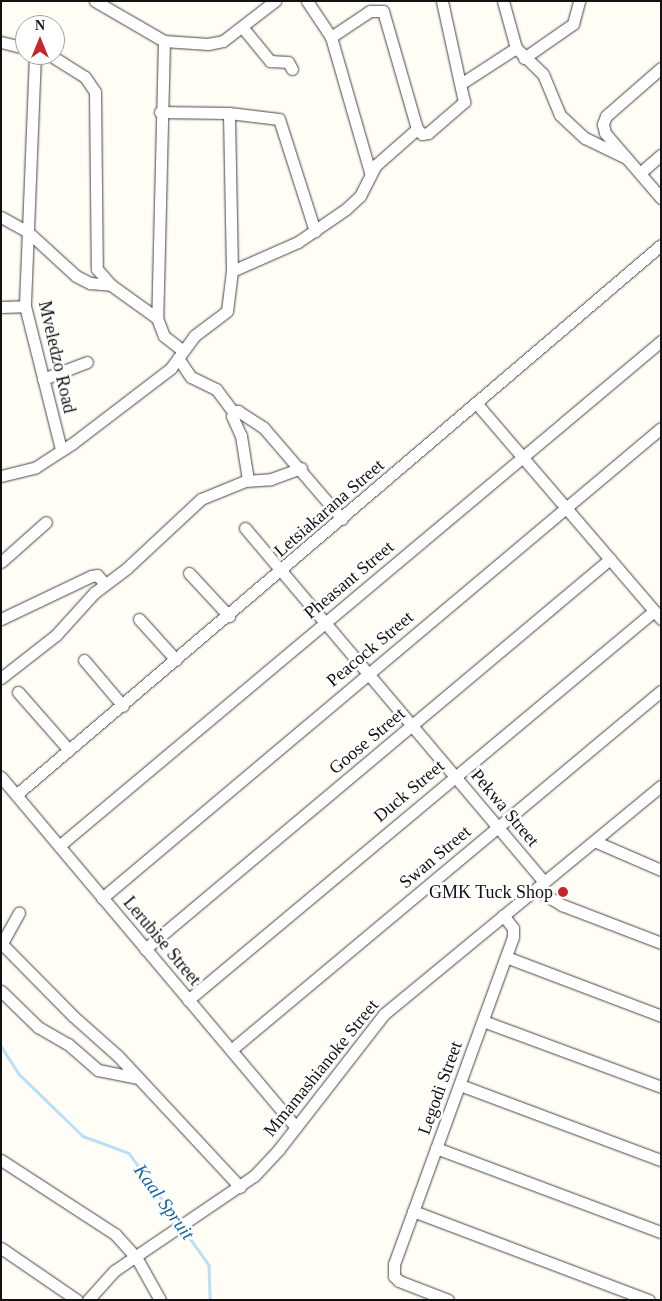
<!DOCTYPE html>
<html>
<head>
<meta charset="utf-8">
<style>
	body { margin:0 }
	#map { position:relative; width:662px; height:1301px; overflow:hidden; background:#fffdf5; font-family:Georgia,serif }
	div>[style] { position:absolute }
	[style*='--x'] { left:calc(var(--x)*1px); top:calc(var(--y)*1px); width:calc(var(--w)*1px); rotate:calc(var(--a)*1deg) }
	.stream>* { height:2.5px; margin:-1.25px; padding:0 1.25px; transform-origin:1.25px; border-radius:1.25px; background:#b9e0f7 }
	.roads { filter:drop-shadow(0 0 1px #444) drop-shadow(0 0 1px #444) }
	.minor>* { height:11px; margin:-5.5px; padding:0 5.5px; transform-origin:5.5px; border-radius:5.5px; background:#fff }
	.dots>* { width:14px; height:14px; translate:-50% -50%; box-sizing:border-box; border:2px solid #fff; border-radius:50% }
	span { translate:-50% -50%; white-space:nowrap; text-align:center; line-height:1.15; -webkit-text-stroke:5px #fff; paint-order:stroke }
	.street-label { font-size:18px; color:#111 }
	.poi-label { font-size:18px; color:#111 }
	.right { translate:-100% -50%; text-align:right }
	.water-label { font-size:19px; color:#1768a6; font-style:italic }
	.frame { position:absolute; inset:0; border:2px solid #111; pointer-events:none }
	.north { position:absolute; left:15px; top:15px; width:50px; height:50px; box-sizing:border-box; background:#fff; border:1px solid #a0a0a0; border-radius:50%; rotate:0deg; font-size:14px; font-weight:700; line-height:20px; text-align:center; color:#111 }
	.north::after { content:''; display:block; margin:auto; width:18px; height:22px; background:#c4262e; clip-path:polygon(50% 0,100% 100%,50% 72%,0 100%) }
</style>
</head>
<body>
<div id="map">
	<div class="stream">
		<i style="--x:1;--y:1046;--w:33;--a:57"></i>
		<i style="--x:19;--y:1074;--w:89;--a:44.1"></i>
		<i style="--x:83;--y:1136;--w:49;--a:20.3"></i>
		<i style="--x:129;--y:1153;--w:86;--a:54.5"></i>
		<i style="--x:182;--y:1227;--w:47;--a:54.6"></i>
		<i style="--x:209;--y:1265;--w:35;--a:88"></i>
	</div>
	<div class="roads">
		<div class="minor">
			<i style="--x:95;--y:1;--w:80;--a:30.1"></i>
			<i style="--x:164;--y:41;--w:44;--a:3.9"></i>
			<i style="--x:208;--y:44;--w:15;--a:-11"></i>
			<i style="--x:223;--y:41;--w:66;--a:-37.6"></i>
			<i style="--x:307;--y:1;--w:43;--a:56.3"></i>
			<i style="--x:331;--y:37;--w:141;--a:73.9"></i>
			<i style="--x:503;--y:1;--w:49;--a:74.5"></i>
			<i style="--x:516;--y:48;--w:37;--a:44"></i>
			<i style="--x:543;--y:74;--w:44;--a:67.5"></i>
			<i style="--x:560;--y:115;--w:34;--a:43"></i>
			<i style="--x:585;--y:138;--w:46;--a:26"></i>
			<i style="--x:243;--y:28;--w:43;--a:50.7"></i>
			<i style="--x:270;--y:61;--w:18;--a:3"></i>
			<i style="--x:288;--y:62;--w:8;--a:60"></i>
			<i style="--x:331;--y:37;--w:47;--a:-33.7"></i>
			<i style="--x:370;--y:11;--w:13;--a:0"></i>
			<i style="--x:383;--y:11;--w:123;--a:73.9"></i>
			<i style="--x:164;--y:41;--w:277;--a:91.4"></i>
			<i style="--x:157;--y:318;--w:19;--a:69"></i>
			<i style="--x:164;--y:336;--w:23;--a:38"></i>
			<i style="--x:1;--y:42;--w:25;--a:14"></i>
			<i style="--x:35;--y:55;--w:251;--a:92.3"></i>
			<i style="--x:25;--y:306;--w:147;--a:75.9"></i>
			<i style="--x:50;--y:55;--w:41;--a:32.2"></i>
			<i style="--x:85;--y:77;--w:18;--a:56"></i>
			<i style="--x:95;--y:92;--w:177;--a:89.4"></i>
			<i style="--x:97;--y:269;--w:21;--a:49"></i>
			<i style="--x:111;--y:285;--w:57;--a:35.7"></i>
			<i style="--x:524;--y:58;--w:60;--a:-34.8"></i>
			<i style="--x:573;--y:24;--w:24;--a:-75"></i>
			<i style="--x:661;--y:68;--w:73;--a:138.9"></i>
			<i style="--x:606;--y:116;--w:9;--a:111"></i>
			<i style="--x:603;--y:124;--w:9;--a:77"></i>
			<i style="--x:605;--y:133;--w:86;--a:49.3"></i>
			<i style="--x:462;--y:83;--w:64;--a:-32.9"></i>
			<i style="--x:160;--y:112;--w:69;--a:0.8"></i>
			<i style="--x:229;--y:113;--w:50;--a:6.8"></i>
			<i style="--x:279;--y:119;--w:118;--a:72.2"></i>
			<i style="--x:417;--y:129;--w:7;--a:45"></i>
			<i style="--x:422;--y:134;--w:6;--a:-9"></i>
			<i style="--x:428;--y:133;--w:48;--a:-40.7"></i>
			<i style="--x:464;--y:102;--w:103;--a:-102.3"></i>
			<i style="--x:640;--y:173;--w:28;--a:-41"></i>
			<i style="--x:1;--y:217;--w:31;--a:29"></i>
			<i style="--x:28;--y:232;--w:65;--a:42.5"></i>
			<i style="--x:76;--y:276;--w:16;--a:27"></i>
			<i style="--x:90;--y:283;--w:21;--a:5"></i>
			<i style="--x:232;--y:271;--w:72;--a:-23.7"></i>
			<i style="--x:298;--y:242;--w:58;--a:-34.5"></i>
			<i style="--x:346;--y:209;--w:19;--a:-43"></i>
			<i style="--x:360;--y:196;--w:35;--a:-63"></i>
			<i style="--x:376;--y:165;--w:55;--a:-41.3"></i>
			<i style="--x:1;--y:307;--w:24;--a:-2"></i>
			<i style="--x:178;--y:358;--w:23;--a:56"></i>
			<i style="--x:191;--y:377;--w:28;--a:26"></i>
			<i style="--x:216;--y:389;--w:30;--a:53"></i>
			<i style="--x:43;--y:379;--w:47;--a:-21.1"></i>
			<i style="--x:477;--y:404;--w:283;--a:49.4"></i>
			<i style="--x:1;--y:476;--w:36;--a:-14"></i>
			<i style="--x:36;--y:467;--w:44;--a:-33"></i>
			<i style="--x:73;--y:443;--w:123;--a:-37.4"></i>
			<i style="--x:171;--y:368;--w:39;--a:-54"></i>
			<i style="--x:194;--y:336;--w:41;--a:-37.1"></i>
			<i style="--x:227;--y:311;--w:40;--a:-82.9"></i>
			<i style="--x:232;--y:271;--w:158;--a:-91.1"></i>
			<i style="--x:248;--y:480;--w:45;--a:-99"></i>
			<i style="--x:241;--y:436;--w:22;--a:-114"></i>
			<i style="--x:232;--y:416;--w:8;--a:-40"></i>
			<i style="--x:238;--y:411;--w:30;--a:33"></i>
			<i style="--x:263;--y:427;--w:121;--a:49.3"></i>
			<i style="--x:245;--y:528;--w:463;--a:49.8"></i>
			<i style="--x:1;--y:562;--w:60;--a:-41.6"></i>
			<i style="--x:189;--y:573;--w:59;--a:47.1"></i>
			<i style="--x:1;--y:619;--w:100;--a:-25.5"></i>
			<i style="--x:91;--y:576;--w:6;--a:-9"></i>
			<i style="--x:97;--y:575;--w:12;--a:48"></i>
			<i style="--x:139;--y:619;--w:55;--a:47.9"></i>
			<i style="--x:84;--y:660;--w:60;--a:49.7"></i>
			<i style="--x:1;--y:678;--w:70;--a:-38"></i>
			<i style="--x:56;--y:635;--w:57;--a:-47.9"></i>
			<i style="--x:94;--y:593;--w:41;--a:-37.1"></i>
			<i style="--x:127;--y:568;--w:101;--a:-43"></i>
			<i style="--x:201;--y:499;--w:48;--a:-22.2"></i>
			<i style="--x:245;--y:481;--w:26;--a:-4"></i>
			<i style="--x:271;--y:479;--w:32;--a:-20"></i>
			<i style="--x:18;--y:692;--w:77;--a:48.7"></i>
			<i style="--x:1;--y:777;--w:458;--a:49.9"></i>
			<i style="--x:17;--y:794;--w:846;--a:-40.45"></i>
			<i style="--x:594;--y:841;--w:73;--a:23.4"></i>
			<i style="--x:59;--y:846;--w:786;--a:-39.99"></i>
			<i style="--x:536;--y:889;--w:31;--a:32"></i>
			<i style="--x:562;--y:905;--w:106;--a:21"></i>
			<i style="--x:102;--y:898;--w:730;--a:-40.06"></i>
			<i style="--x:2;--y:944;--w:101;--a:45.4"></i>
			<i style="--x:73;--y:1016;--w:60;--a:41.6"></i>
			<i style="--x:118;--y:1056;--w:179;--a:47"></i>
			<i style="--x:1;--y:945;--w:37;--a:-61"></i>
			<i style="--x:145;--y:949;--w:607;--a:-39.99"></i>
			<i style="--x:506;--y:957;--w:166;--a:20.8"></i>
			<i style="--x:1;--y:991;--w:52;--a:44.2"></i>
			<i style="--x:38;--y:1027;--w:34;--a:30"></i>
			<i style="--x:68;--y:1044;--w:40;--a:41"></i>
			<i style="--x:98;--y:1070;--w:41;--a:11.3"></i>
			<i style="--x:188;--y:1000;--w:607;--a:-39.85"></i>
			<i style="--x:483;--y:1021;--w:190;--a:20.3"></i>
			<i style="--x:231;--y:1050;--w:560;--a:-39.86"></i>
			<i style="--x:460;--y:1085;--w:215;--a:20.5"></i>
			<i style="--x:436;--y:1148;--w:240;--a:20.5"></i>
			<i style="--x:1;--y:1160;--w:136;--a:33"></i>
			<i style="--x:115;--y:1234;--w:31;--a:48"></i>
			<i style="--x:136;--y:1257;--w:49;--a:60.8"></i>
			<i style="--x:413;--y:1211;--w:252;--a:20.7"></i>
			<i style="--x:1;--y:1248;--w:92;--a:34.4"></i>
			<i style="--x:88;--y:1300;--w:39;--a:-48"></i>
			<i style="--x:114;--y:1271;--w:169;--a:-34.2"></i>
			<i style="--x:254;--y:1176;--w:37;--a:-47"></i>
			<i style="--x:279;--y:1149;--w:171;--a:-52.1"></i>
			<i style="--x:384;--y:1014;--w:359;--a:-39.5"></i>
			<i style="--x:448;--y:1300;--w:53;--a:-158.8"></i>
			<i style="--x:399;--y:1281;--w:7;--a:-135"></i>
			<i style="--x:394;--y:1276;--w:12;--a:-90"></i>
			<i style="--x:394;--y:1264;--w:348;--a:-70"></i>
			<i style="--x:513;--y:937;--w:9;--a:-90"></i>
			<i style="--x:513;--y:928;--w:16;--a:-128"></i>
		</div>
	</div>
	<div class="dots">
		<i style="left:563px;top:892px;background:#c4262e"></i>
	</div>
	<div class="street-label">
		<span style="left:57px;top:357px;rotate:77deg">Mveledzo Road</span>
		<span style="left:329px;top:508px;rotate:-41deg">Letsiakarana Street</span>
		<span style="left:349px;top:580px;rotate:-40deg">Pheasant Street</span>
		<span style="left:370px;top:649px;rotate:-40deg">Peacock Street</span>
		<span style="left:367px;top:741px;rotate:-40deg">Goose Street</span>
		<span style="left:409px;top:791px;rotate:-40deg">Duck Street</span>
		<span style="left:505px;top:808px;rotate:50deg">Pekwa Street</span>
		<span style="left:435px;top:857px;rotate:-40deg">Swan Street</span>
		<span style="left:162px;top:941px;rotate:50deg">Lerubise Street</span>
		<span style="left:321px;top:1068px;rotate:-51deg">Mmamashianoke Street</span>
		<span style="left:440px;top:1088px;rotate:-70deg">Legodi Street</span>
	</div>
	<div class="poi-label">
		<span class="right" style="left:553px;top:892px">GMK Tuck Shop</span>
	</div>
	<div class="water-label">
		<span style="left:164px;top:1202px;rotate:54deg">Kaal Spruit</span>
	</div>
	<div class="frame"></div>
	<div class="north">N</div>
</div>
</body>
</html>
